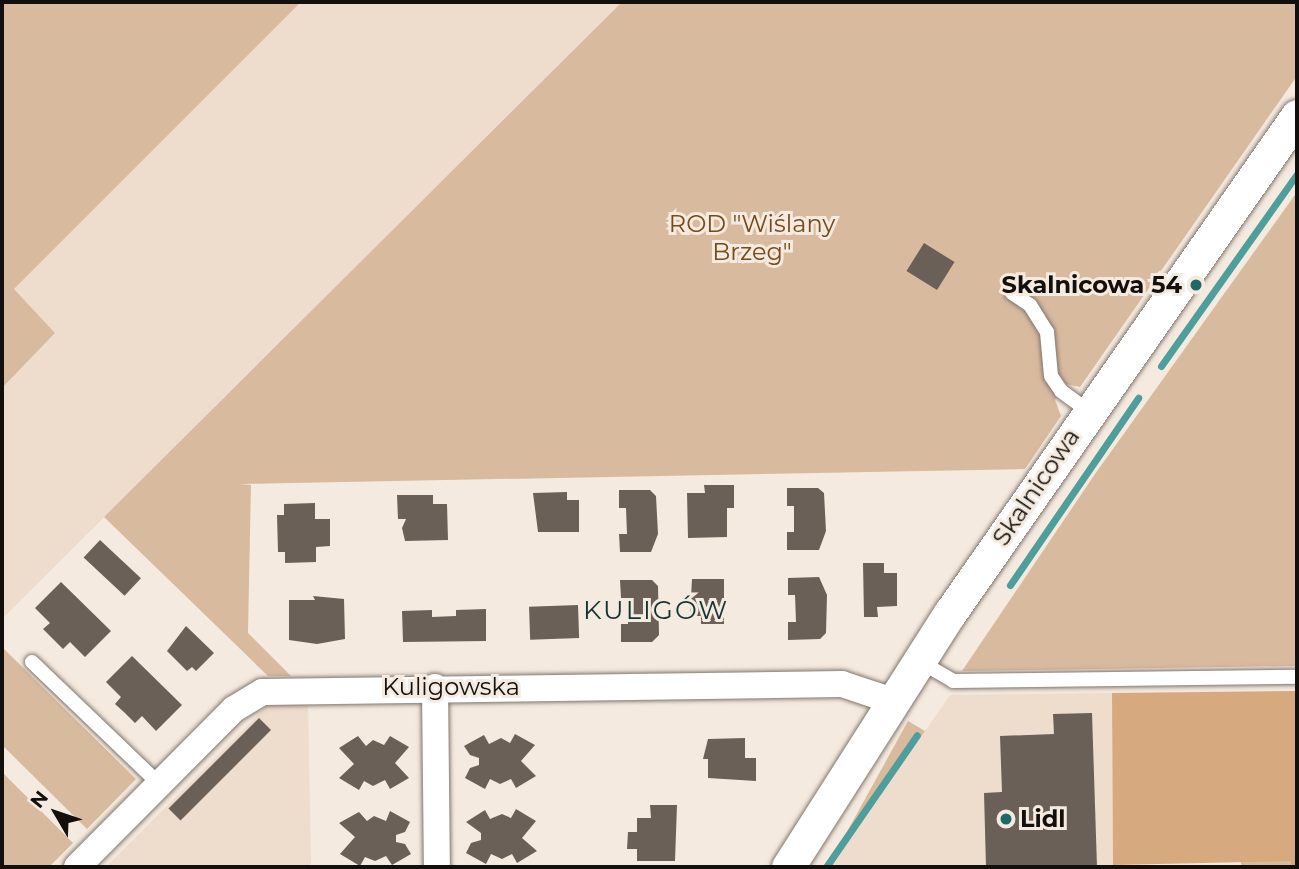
<!DOCTYPE html>
<html>
<head>
<meta charset="utf-8">
<style>
	body { margin:0 }
	#map { position:relative; width:1299px; height:869px; overflow:hidden; background:#f5eadf; font-family:Montserrat,sans-serif }
	div>[style] { position:absolute }
	[style*='--x'] { left:calc(var(--x)*1px); top:calc(var(--y)*1px); width:calc(var(--w)*1px); rotate:calc(var(--a)*1deg) }
	.built>* { inset:0; background:#eedccc }
	.green>* { inset:0; background:#d8ba9f; transform-origin:0 0 }
	.forest>* { inset:0; background:#d7a97f }
	.stream>* { height:7px; margin:-3.5px; padding:0 3.5px; transform-origin:3.5px; border-radius:3.5px; background:#4e9e9b }
	.building>* { inset:0; background:#6a6058; transform-origin:0 0 }
	.roads { filter:drop-shadow(0 0 2px #80766d) drop-shadow(0 0 2px #80766d) }
	.service>* { height:14px; margin:-7px; padding:0 7px; transform-origin:7px; border-radius:7px; background:#fff }
	.minor>* { height:26px; margin:-13px; padding:0 13px; transform-origin:13px; border-radius:13px; background:#fff }
	.tertiary>* { height:33px; margin:-16.5px; padding:0 16.5px; transform-origin:16.5px; border-radius:16.5px; background:#fff }
	.dots>* { width:19px; height:19px; translate:-50% -50%; box-sizing:border-box; border:4px solid #f5eadf; border-radius:50% }
	span { translate:-50% -50%; white-space:nowrap; text-align:center; line-height:1.15; -webkit-text-stroke:6px #f5eadf; paint-order:stroke }
	.park-label { font-size:24px; color:#764a19 }
	.poi-label { font-size:24px; color:#130f0c; font-weight:700 }
	.right { translate:-100% -50%; text-align:right }
	.left { translate:0 -50%; text-align:left }
	.street-label { font-size:24px; color:#130f0c }
	.neighbourhood-label { font-size:26px; color:#113433; letter-spacing:2px }
	.frame { position:absolute; inset:0; border:4px solid #130f0c; pointer-events:none }
	.north { position:absolute; left:21px; top:778px; width:70px; height:70px; -webkit-text-stroke:5px #f5eadf; paint-order:stroke; rotate:309deg; font-size:19px; font-weight:700; line-height:28px; text-align:center; color:#130f0c }
	.north::after { content:''; display:block; margin:auto; width:24px; height:32px; background:#130f0c; clip-path:polygon(50% 0,100% 100%,50% 72%,0 100%) }
</style>
</head>
<body>
<div id="map">
	<div class="built">
		<i style="clip-path:polygon(301px 2px,622px 2px,2px 619px,2px 388px,55px 333px,14px 289px)"></i>
		<i style="clip-path:polygon(1112px 693px,1113px 867px,831px 867px,950px 695px)"></i>
		<i style="clip-path:polygon(270px 703px,308px 703px,311px 867px,106px 867px)"></i>
	</div>
	<div class="green">
		<i style="clip-path:polygon(2px 2px,301px 2px,14px 289px,55px 333px,2px 388px)"></i>
		<i style="clip-path:polygon(622px 2px,1297px 2px,1297px 76px,1080px 387px,1066px 384px,1061px 391px,1055px 400px,1061px 416px,1025px 469px,240px 484px,251px 485px,248px 633px,291px 676px,268px 676px,104px 517px)"></i>
		<i style="clip-path:polygon(1297px 192px,1297px 666px,962px 671px,1095px 474px)"></i>
		<i style="clip-path:polygon(2px 647px,136px 779px,87px 829px,2px 745px)"></i>
		<i style="clip-path:polygon(908px 721px,925px 731px,831px 867px,823px 867px,843px 839px)"></i>
		<i style="clip-path:polygon(2px 772px,73px 843px,49px 867px,2px 867px)"></i>
		<i style="left:1241px;top:861px;width:50px;height:6px"></i>
	</div>
	<div class="forest">
		<i style="clip-path:polygon(1297px 691px,1297px 867px,1291px 867px,1291px 861px,1113px 865px,1112px 693px)"></i>
	</div>
	<div class="stream">
		<i style="--x:1161;--y:366;--w:235;--a:-54.7"></i>
		<i style="--x:1010;--y:585;--w:227;--a:-55.6"></i>
		<i style="--x:826;--y:867;--w:160;--a:-55.4"></i>
	</div>
	<div class="building">
		<i style="left:924px;top:243px;width:36px;height:33px;rotate:32deg"></i>
		<i style="clip-path:polygon(704px 485px,734px 485px,734px 508px,727px 508px,727px 537px,688px 538px,687px 493px,705px 493px)"></i>
		<i style="clip-path:polygon(787px 488px,818px 488px,824px 493px,826px 531px,819px 550px,787px 550px,787px 532px,794px 532px,794px 506px,787px 506px)"></i>
		<i style="clip-path:polygon(619px 490px,650px 490px,656px 496px,658px 534px,651px 552px,620px 552px,619px 534px,627px 534px,626px 508px,619px 508px)"></i>
		<i style="clip-path:polygon(567px 492px,567px 500px,579px 500px,579px 532px,538px 532px,533px 493px)"></i>
		<i style="clip-path:polygon(397px 495px,433px 495px,433px 504px,447px 504px,448px 540px,405px 541px,402px 528px,406px 519px,398px 519px)"></i>
		<i style="clip-path:polygon(315px 503px,315px 519px,330px 519px,330px 546px,316px 547px,316px 562px,285px 563px,285px 552px,278px 552px,277px 515px,284px 515px,284px 504px)"></i>
		<i style="left:100px;top:540px;width:56px;height:24px;rotate:43deg"></i>
		<i style="clip-path:polygon(863px 563px,884px 563px,884px 573px,897px 573px,897px 606px,877px 607px,878px 617px,864px 617px)"></i>
		<i style="clip-path:polygon(819px 577px,827px 595px,826px 633px,820px 639px,788px 640px,788px 622px,796px 622px,795px 595px,788px 595px,788px 578px)"></i>
		<i style="clip-path:polygon(692px 579px,724px 579px,724px 624px,701px 624px,701px 616px,690px 616px)"></i>
		<i style="clip-path:polygon(620px 580px,652px 580px,658px 586px,659px 635px,652px 642px,621px 642px,621px 624px,628px 624px,628px 598px,621px 598px)"></i>
		<i style="clip-path:polygon(61px 582px,111px 631px,85px 657px,70px 642px,63px 649px,43px 629px,50px 623px,35px 608px)"></i>
		<i style="clip-path:polygon(313px 596px,344px 599px,345px 639px,317px 644px,289px 640px,289px 600px,315px 600px)"></i>
		<i style="left:578px;top:605px;width:33px;height:49px;rotate:88deg"></i>
		<i style="clip-path:polygon(486px 609px,486px 641px,403px 642px,402px 611px,432px 610px,432px 617px,456px 616px,456px 610px)"></i>
		<i style="clip-path:polygon(186px 626px,214px 653px,196px 671px,192px 667px,187px 671px,167px 651px)"></i>
		<i style="clip-path:polygon(132px 656px,182px 705px,156px 731px,142px 716px,135px 723px,125px 713px,115px 704px,121px 697px,106px 682px)"></i>
		<i style="clip-path:polygon(1092px 713px,1097px 867px,986px 867px,984px 793px,1002px 792px,1000px 736px,1054px 734px,1053px 714px)"></i>
		<i style="left:259px;top:718px;width:17px;height:128px;rotate:45deg"></i>
		<i style="clip-path:polygon(515px 734px,535px 745px,521px 761px,536px 776px,516px 788px,511px 779px,500px 784px,490px 779px,485px 789px,465px 778px,470px 768px,479px 765px,479px 758px,470px 755px,464px 746px,484px 735px,489px 744px,501px 738px,510px 743px)"></i>
		<i style="clip-path:polygon(358px 736px,366px 746px,373px 740px,384px 745px,390px 736px,409px 747px,395px 763px,409px 778px,390px 789px,385px 780px,373px 786px,364px 781px,359px 790px,339px 778px,354px 764px,339px 748px)"></i>
		<i style="clip-path:polygon(745px 738px,745px 758px,756px 758px,756px 781px,708px 778px,708px 759px,703px 759px,708px 739px)"></i>
		<i style="clip-path:polygon(650px 805px,677px 805px,675px 861px,637px 861px,637px 849px,627px 849px,628px 832px,637px 832px,637px 818px,651px 818px)"></i>
		<i style="clip-path:polygon(516px 809px,536px 821px,522px 838px,537px 851px,517px 863px,512px 854px,502px 859px,491px 854px,486px 864px,466px 853px,471px 843px,481px 840px,481px 833px,466px 822px,485px 810px,490px 819px,502px 814px,511px 818px)"></i>
		<i style="clip-path:polygon(390px 811px,410px 822px,405px 832px,396px 835px,396px 842px,405px 844px,411px 854px,392px 865px,386px 856px,375px 861px,365px 857px,360px 866px,340px 854px,355px 837px,339px 823px,359px 812px,367px 821px,374px 816px,386px 821px)"></i>
	</div>
	<div class="roads">
		<div class="service">
			<i style="--x:1012;--y:293;--w:22;--a:34"></i>
			<i style="--x:1030;--y:305;--w:32;--a:58"></i>
			<i style="--x:1047;--y:332;--w:44;--a:84.8"></i>
			<i style="--x:1051;--y:376;--w:18;--a:56"></i>
			<i style="--x:1061;--y:391;--w:34;--a:36"></i>
			<i style="--x:919;--y:661;--w:39;--a:30"></i>
			<i style="--x:953;--y:681;--w:344;--a:-0.7"></i>
			<i style="--x:32;--y:662;--w:176;--a:43.8"></i>
		</div>
		<div class="minor">
			<i style="--x:435;--y:687;--w:180;--a:89.4"></i>
			<i style="--x:77;--y:867;--w:223;--a:-45.2"></i>
			<i style="--x:234;--y:709;--w:33;--a:-31"></i>
			<i style="--x:262;--y:692;--w:580;--a:-0.79"></i>
			<i style="--x:842;--y:684;--w:54;--a:18.4"></i>
		</div>
		<div class="tertiary">
			<i style="--x:788;--y:867;--w:301;--a:-57.5"></i>
			<i style="--x:950;--y:613;--w:606;--a:-55.08"></i>
		</div>
	</div>
	<div class="dots">
		<i style="left:1196px;top:285px;background:#1c6967"></i>
		<i style="left:1006px;top:819px;background:#1c6967"></i>
	</div>
	<div class="park-label">
		<span style="left:752px;top:238px">ROD "Wiślany<br>Brzeg"</span>
	</div>
	<div class="poi-label">
		<span class="right" style="left:1182px;top:285px">Skalnicowa 54</span>
		<span class="left" style="left:1020px;top:819px">Lidl</span>
	</div>
	<div class="street-label">
		<span style="left:1036px;top:487px;rotate:-56deg">Skalnicowa</span>
		<span style="left:451px;top:687px">Kuligowska</span>
	</div>
	<div class="neighbourhood-label">
		<span style="left:656px;top:611px">KULIGÓW</span>
	</div>
	<div class="frame"></div>
	<div class="north">N</div>
</div>
</body>
</html>
